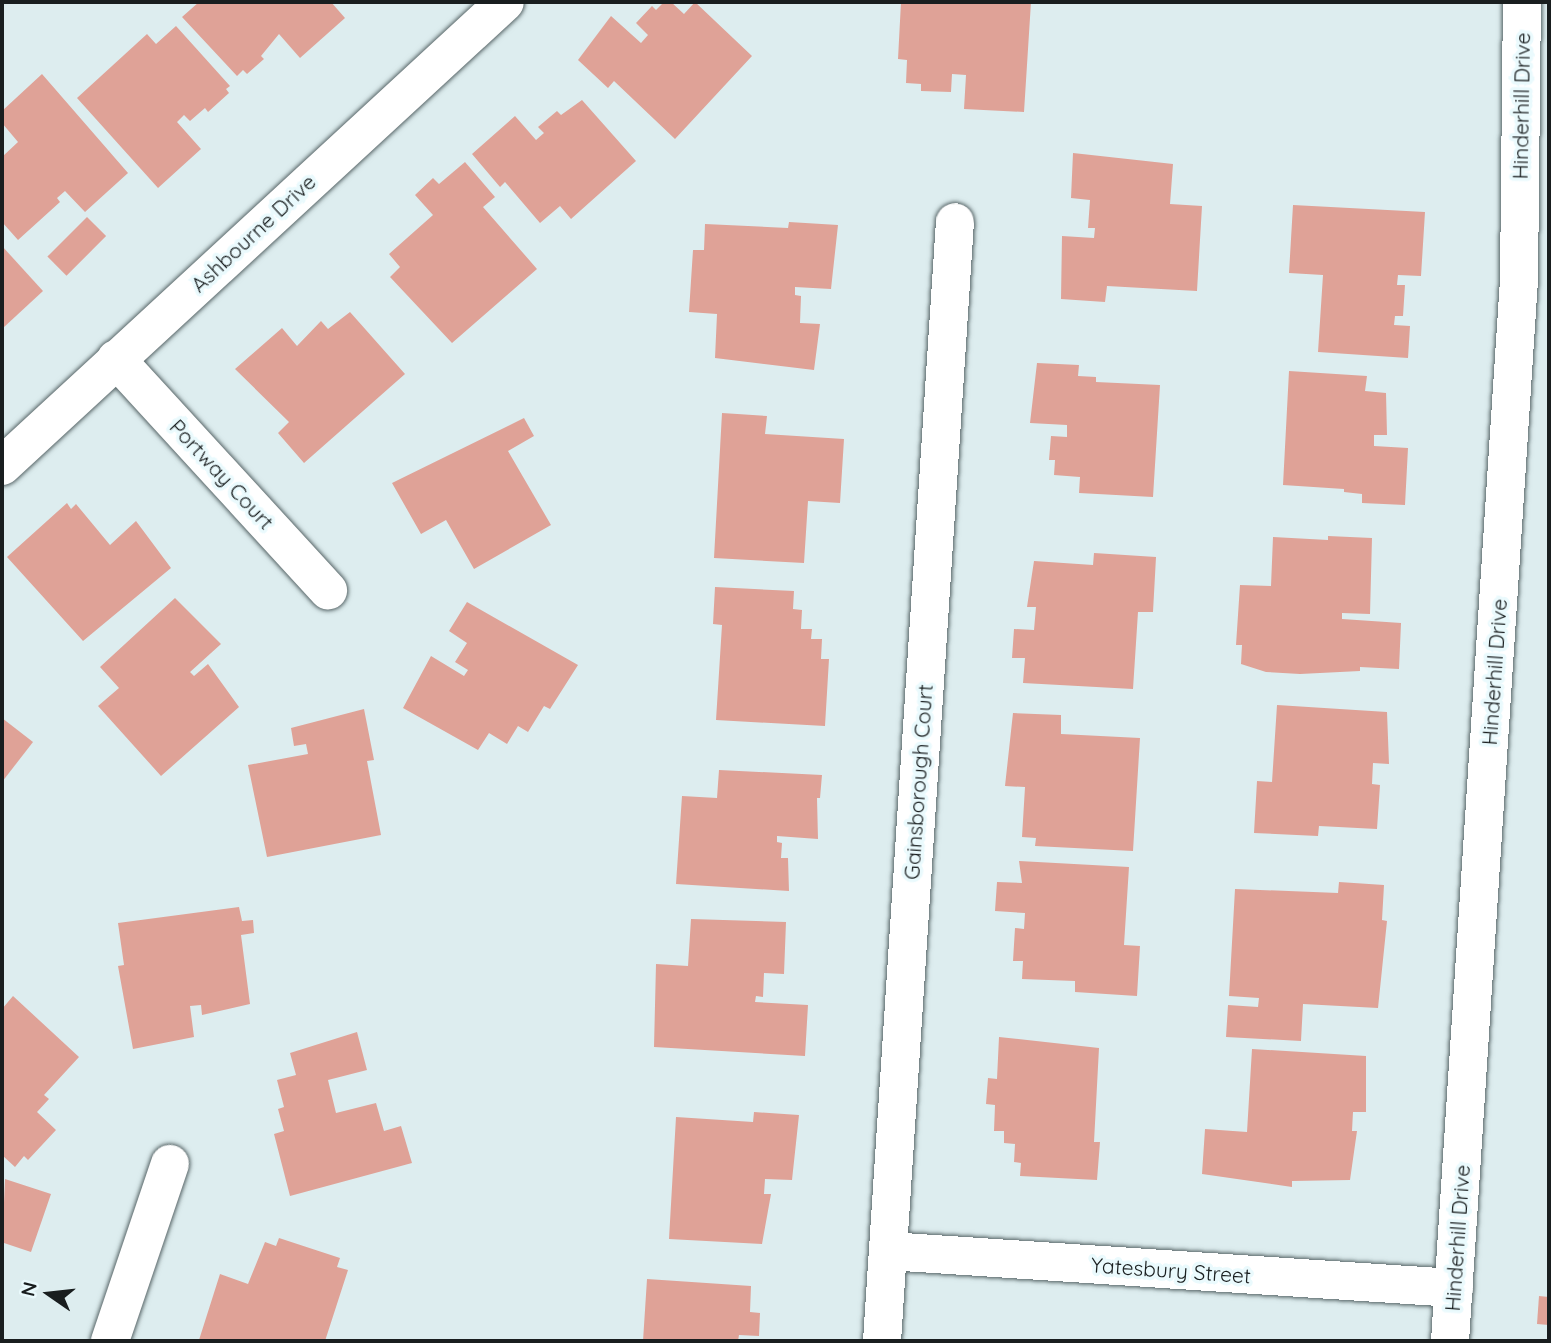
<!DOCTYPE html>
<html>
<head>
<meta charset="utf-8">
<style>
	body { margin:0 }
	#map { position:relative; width:1551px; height:1343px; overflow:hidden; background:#ddedef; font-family:Quicksand,sans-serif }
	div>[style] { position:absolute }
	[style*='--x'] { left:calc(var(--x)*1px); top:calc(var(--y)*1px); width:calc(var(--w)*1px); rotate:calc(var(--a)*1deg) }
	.building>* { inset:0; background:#dfa297; transform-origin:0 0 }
	.roads { filter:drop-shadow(0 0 2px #586668) drop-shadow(0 0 2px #586668) }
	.minor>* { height:38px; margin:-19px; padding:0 19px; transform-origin:19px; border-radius:19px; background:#fff }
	span { translate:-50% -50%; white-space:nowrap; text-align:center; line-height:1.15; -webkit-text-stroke:7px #eafafd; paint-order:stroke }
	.street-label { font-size:21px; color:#191e1f }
	.frame { position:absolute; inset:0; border:4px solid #191e1f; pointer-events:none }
	.north { position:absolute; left:14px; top:1259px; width:70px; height:70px; -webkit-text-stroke:5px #eafafd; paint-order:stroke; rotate:284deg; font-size:19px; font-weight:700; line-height:28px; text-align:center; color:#191e1f }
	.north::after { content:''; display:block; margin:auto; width:24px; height:32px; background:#191e1f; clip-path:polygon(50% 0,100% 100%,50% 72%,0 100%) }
</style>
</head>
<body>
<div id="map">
	<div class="building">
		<i style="clip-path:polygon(199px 2px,331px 2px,345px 18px,300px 58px,279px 34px,261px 56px,264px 59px,247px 74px,243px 70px,237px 76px,182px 17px)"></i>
		<i style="clip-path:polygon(664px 2px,671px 2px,684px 14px,695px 2px,752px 56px,675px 139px,614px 81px,608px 88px,578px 60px,611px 16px,641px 43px,648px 35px,636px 23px,652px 6px,656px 10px)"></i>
		<i style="clip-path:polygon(901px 2px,1031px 2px,1024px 112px,964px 109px,966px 75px,952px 74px,951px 92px,921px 91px,921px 84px,906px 83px,907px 60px,898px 59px)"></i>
		<i style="clip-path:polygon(176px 26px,230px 86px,226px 89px,229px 93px,208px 112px,205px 108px,190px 121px,184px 115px,177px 122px,201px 149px,158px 188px,77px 98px,147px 34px,156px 44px)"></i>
		<i style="clip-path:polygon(42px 74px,128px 173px,85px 212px,65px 191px,57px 198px,60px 202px,18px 240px,2px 222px,2px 157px,18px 142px,2px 123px,2px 111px)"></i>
		<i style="clip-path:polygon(582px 100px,636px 161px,571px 219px,560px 206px,540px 223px,505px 182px,500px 187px,472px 154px,515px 116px,536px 140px,544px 133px,538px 127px,557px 111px,561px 115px)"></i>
		<i style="clip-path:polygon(1073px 153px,1173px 164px,1170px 204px,1202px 206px,1197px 291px,1107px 286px,1105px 302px,1061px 299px,1062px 236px,1094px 238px,1095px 228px,1088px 228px,1090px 200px,1071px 198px)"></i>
		<i style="clip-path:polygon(465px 162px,495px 197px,483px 207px,537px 269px,452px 343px,390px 277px,400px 267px,389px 254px,433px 215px,415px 195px,433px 178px,439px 184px)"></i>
		<i style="clip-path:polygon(1293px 205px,1425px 212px,1421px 276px,1398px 275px,1397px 285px,1405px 285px,1403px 316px,1395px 316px,1394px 325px,1410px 326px,1408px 358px,1318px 352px,1323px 275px,1289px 273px)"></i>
		<i style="left:87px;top:217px;width:27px;height:56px;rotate:45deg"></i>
		<i style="clip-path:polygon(789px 222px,838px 225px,831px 289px,795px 287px,795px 295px,801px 296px,800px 323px,820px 324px,814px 370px,715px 358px,717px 314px,689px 312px,693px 250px,704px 250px,705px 224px,788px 228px)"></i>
		<i style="clip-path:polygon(2px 246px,43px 291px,3px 328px,2px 327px)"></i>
		<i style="clip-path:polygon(350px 312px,405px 374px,304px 463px,278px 433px,289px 422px,235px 369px,282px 328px,297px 346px,321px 321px,328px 329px)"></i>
		<i style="clip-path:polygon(1037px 363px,1079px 365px,1078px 376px,1096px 377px,1096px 382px,1160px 385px,1153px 497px,1079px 493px,1080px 477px,1054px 475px,1055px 460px,1049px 460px,1051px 436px,1067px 437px,1067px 425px,1030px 423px)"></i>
		<i style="clip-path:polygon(1289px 371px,1367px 376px,1365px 391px,1386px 393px,1387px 435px,1374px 435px,1374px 446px,1408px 448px,1405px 505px,1362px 503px,1362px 494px,1344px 492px,1344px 489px,1283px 485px)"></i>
		<i style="clip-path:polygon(722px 413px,767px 416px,765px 434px,844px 439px,840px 503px,808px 501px,804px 563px,714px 558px)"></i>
		<i style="clip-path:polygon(524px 418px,534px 436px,508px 451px,551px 525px,474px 569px,446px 520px,421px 534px,392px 483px)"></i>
		<i style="clip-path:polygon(67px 503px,71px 509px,76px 504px,110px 545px,136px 521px,171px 568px,83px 641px,7px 557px)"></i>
		<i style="clip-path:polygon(1328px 536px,1372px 538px,1370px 614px,1342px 613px,1342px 619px,1401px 623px,1399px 669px,1360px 667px,1360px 671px,1300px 674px,1266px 672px,1241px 664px,1242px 645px,1236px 645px,1240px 585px,1271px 586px,1273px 537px,1328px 540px)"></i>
		<i style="clip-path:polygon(1094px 553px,1156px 557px,1153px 612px,1138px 612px,1133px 689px,1023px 683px,1025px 658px,1012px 658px,1014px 629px,1034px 630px,1036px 607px,1027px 607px,1034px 561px,1093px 565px)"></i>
		<i style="clip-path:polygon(715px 587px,794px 591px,793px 609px,802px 610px,801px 629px,812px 629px,811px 639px,822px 639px,821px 659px,829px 659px,825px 726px,716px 720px,722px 625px,713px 624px)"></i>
		<i style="clip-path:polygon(175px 598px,221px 644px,190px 672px,194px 676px,208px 664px,239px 707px,161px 776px,98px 706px,119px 688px,100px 667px)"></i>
		<i style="clip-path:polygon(467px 602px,578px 665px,550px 709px,544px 706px,528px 732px,518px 726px,507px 744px,489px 733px,478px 750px,403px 708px,431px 656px,464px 676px,468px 670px,455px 662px,467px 643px,449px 631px)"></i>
		<i style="clip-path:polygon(1277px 705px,1387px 712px,1389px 764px,1373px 763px,1372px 784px,1380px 785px,1377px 829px,1319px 826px,1318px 836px,1254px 833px,1257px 781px,1272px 782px)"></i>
		<i style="clip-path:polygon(364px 709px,374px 760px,367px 761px,381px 835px,267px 857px,248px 765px,308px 754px,306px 744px,294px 746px,291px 728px)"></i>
		<i style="clip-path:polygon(1013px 713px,1061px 715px,1061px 734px,1140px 738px,1133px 851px,1035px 846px,1036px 838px,1022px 837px,1025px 787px,1005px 786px)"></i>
		<i style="clip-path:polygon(2px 718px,33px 742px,2px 782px)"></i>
		<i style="clip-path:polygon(719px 770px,822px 775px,820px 798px,817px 798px,818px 839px,777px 836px,777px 842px,782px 843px,781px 858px,788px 858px,789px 891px,676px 884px,682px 796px,717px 798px)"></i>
		<i style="clip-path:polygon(1019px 861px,1129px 867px,1124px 945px,1140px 946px,1137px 996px,1075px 992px,1075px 981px,1022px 979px,1023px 961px,1013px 961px,1015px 928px,1024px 929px,1025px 913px,995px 911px,997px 882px,1022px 883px)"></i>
		<i style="clip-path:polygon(1339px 882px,1384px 885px,1382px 920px,1387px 921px,1378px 1008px,1303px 1004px,1301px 1041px,1226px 1037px,1228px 1005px,1258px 1007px,1259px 998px,1229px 996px,1235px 889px,1338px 893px)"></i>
		<i style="clip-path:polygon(239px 907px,242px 921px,253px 920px,254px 933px,241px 935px,250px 1004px,202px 1015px,201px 1005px,190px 1006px,194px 1037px,133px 1049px,118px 966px,124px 965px,118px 923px)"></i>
		<i style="clip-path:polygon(691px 919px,786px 922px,784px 974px,764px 973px,763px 997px,756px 996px,755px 1002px,808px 1005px,805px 1056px,654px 1047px,656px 964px,688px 966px)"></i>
		<i style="clip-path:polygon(13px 996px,79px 1057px,44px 1095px,49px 1099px,37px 1112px,56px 1130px,28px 1160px,24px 1156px,15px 1167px,2px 1155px,2px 1009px)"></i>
		<i style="clip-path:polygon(357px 1032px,367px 1070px,328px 1080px,336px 1113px,376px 1103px,384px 1131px,401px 1126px,412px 1163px,290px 1196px,274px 1134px,284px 1131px,278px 1109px,284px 1107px,277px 1080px,296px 1075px,290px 1053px)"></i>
		<i style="clip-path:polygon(999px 1037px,1099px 1048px,1094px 1142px,1100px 1142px,1097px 1180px,1020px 1176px,1021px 1163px,1014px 1162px,1015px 1144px,1004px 1143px,1004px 1131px,994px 1131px,995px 1105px,986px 1104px,988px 1078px,997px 1079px)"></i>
		<i style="clip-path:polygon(1252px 1049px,1366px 1056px,1366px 1112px,1353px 1112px,1352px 1131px,1357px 1131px,1350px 1180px,1292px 1181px,1292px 1187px,1202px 1174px,1205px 1129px,1247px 1132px)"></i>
		<i style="clip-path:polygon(754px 1112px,799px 1115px,792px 1180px,765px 1179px,764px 1194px,771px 1194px,762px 1244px,669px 1239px,676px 1117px,753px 1122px)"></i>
		<i style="clip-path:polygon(5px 1179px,51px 1194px,31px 1252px,4px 1243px,2px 1249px)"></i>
		<i style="clip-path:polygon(279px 1238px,340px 1258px,337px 1267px,348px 1270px,325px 1341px,199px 1340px,220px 1274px,248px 1284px,265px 1242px,276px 1246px)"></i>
		<i style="clip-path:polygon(647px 1279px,751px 1286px,750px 1312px,760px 1313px,759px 1336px,739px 1335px,738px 1341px,643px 1341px)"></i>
		<i style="clip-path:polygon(1539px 1296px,1549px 1297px,1549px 1325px,1537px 1324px)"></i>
	</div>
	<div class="roads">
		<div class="minor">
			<i style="--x:116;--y:359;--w:314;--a:47.5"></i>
			<i style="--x:2;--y:466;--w:684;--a:-42.69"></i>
			<i style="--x:888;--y:1251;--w:567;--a:3.74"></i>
			<i style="--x:110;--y:1341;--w:187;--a:-71.3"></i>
			<i style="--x:882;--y:1341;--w:1121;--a:-86.27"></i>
			<i style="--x:1450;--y:1341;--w:1062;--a:-86.28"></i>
			<i style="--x:1519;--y:281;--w:279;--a:-89.4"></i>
		</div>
	</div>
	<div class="street-label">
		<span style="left:1521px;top:106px;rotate:-89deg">Hinderhill Drive</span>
		<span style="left:253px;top:233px;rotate:-43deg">Ashbourne Drive</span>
		<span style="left:222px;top:474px;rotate:47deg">Portway Court</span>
		<span style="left:1494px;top:672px;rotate:-86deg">Hinderhill Drive</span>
		<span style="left:918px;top:782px;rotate:-86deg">Gainsborough Court</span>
		<span style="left:1457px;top:1238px;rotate:-86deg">Hinderhill Drive</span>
		<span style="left:1171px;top:1270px;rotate:4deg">Yatesbury Street</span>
	</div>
	<div class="frame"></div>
	<div class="north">N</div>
</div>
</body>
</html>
